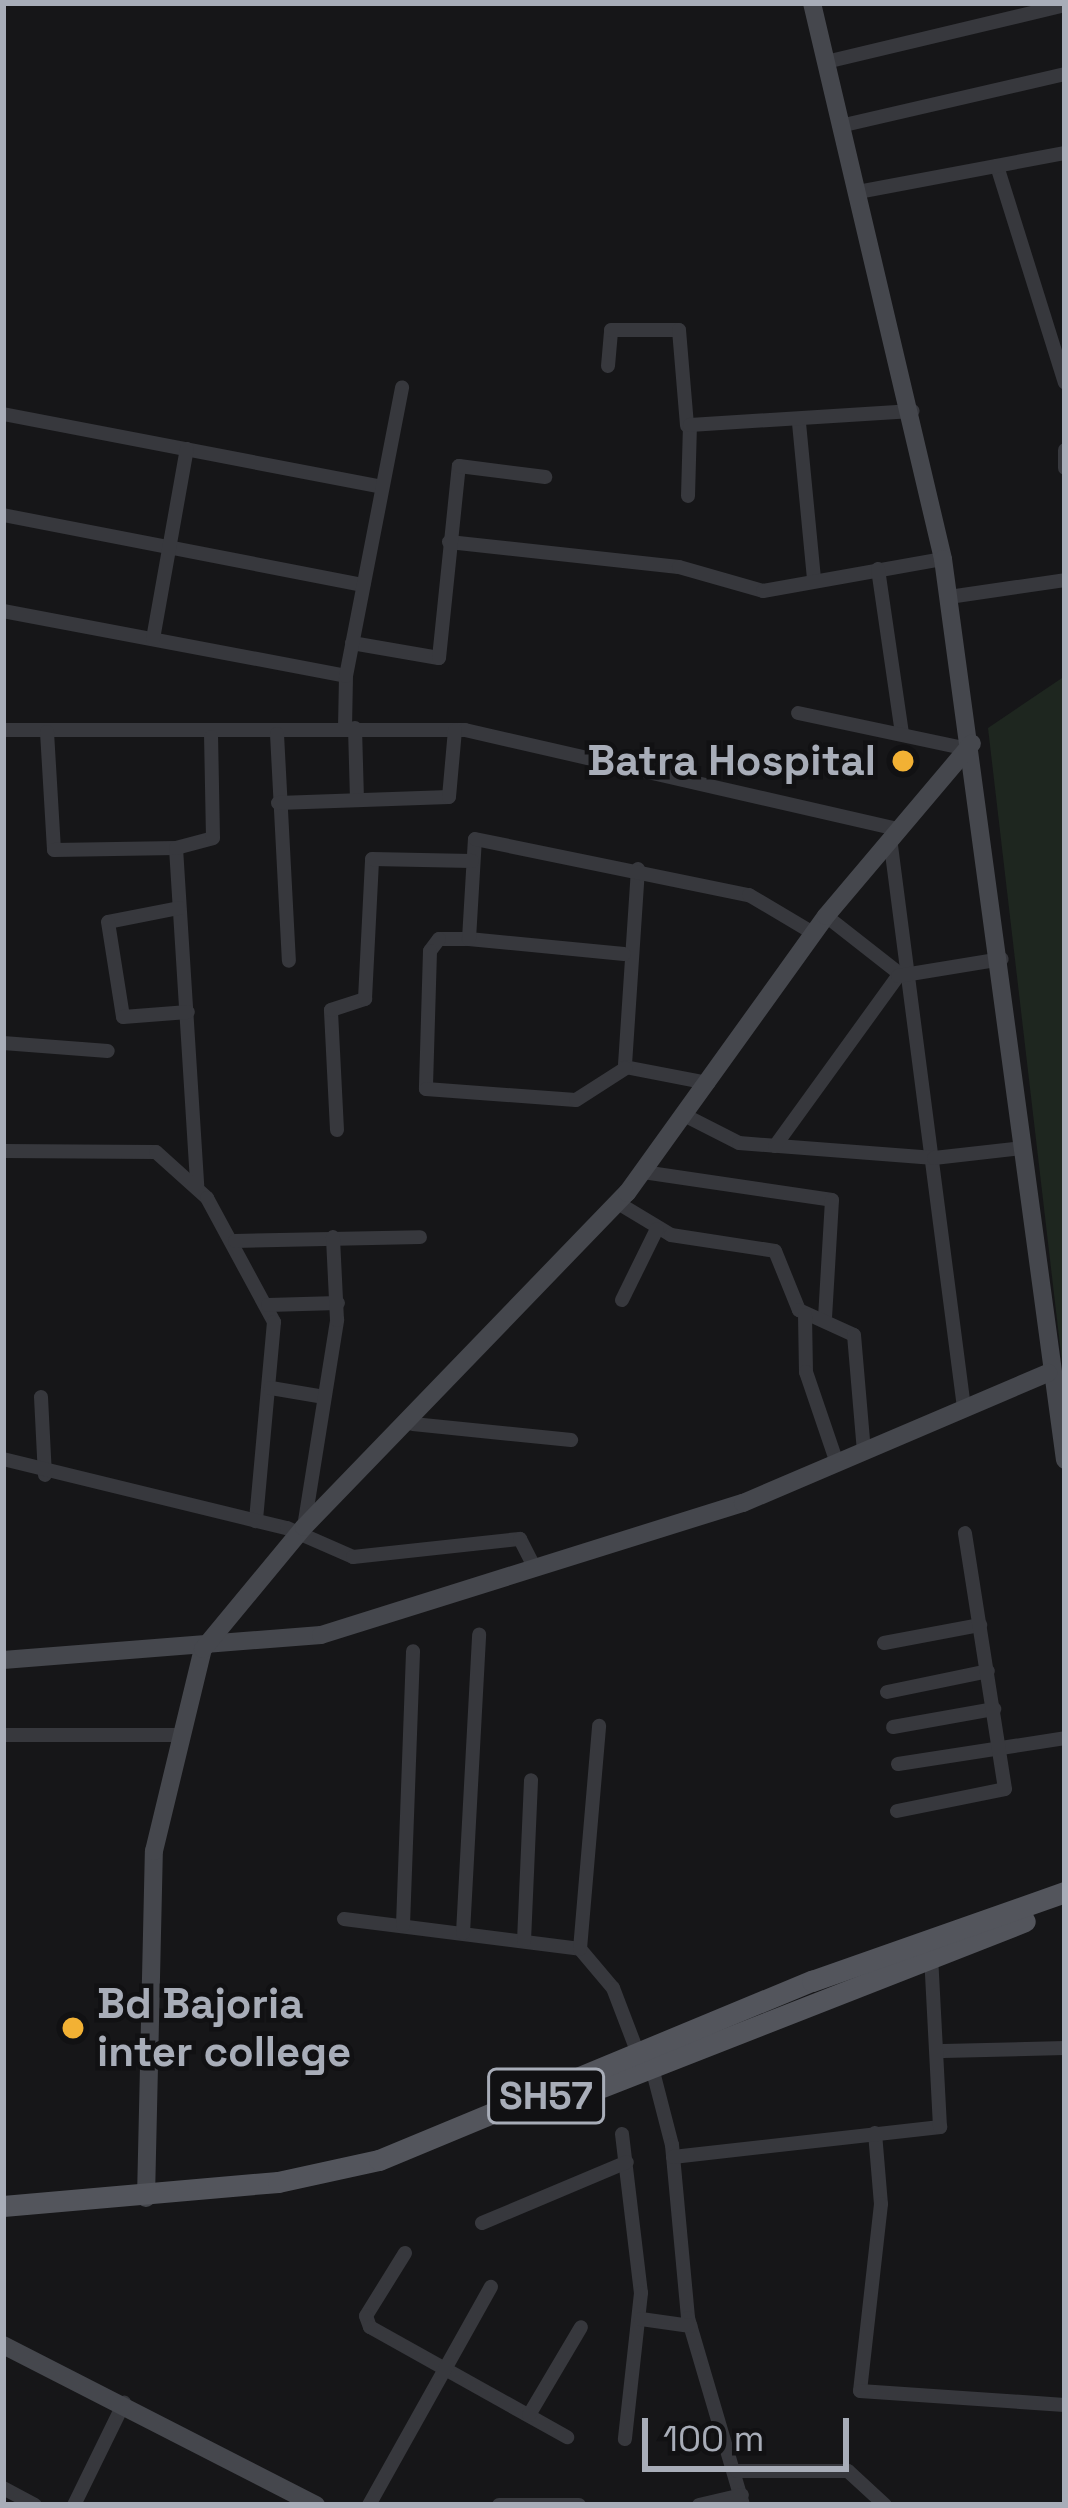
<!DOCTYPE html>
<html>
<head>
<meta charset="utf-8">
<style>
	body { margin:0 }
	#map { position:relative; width:1068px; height:2508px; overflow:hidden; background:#161618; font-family:"Space Grotesk",sans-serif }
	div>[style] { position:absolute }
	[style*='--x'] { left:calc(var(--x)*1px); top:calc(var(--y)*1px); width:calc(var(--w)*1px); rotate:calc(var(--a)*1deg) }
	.green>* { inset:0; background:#1e261f }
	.street>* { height:14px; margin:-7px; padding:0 7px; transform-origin:7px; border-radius:7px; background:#37383d }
	.secondary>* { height:18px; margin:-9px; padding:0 9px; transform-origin:9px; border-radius:9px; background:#45474d }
	.primary>* { height:21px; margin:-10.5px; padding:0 10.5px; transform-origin:10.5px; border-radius:10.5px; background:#53555c }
	.dots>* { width:33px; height:33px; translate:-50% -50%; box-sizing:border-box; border:6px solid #111113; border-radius:50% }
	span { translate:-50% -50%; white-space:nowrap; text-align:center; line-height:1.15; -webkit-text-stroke:9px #111113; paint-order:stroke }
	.shield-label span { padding:3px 9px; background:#111113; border:3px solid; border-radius:9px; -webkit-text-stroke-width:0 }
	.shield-label { font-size:39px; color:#a8adb8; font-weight:700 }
	.poi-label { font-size:42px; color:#a8adb8; font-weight:700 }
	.right { translate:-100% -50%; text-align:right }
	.left { translate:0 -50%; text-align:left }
	.frame { position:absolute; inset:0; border:6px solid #a8adb8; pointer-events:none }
	.scale { position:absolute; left:642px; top:2418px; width:207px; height:54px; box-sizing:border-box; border:6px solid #a8adb8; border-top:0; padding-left:15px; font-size:36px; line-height:42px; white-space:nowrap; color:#a8adb8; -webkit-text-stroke:9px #111113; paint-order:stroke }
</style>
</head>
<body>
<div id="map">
	<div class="green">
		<i style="clip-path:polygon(1065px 676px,1065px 1388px,988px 728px)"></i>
	</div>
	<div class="street">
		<i style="--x:826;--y:62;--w:246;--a:-13.4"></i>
		<i style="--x:840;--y:126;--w:231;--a:-13"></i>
		<i style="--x:997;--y:166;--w:227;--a:72.6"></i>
		<i style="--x:858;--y:192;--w:211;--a:-10.7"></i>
		<i style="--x:608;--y:366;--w:36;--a:-85"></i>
		<i style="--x:611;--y:330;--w:68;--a:0"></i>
		<i style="--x:679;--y:330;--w:96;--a:85.2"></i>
		<i style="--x:3;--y:414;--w:386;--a:10.9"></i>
		<i style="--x:799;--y:423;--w:158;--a:84.5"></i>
		<i style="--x:1065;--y:450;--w:18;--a:90"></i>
		<i style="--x:688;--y:496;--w:71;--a:-88.4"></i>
		<i style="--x:690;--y:425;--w:223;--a:-3.6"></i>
		<i style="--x:3;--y:515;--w:367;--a:11"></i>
		<i style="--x:449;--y:542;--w:231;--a:6.2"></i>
		<i style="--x:679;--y:567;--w:87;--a:15.9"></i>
		<i style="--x:763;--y:591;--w:183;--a:-10.1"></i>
		<i style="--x:878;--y:569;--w:166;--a:81.7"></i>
		<i style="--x:949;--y:597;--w:117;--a:-8.3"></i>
		<i style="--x:3;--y:611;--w:349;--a:10.7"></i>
		<i style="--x:346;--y:676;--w:52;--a:91.1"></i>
		<i style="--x:153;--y:639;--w:193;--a:-79.9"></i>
		<i style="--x:352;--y:643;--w:88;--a:9.8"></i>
		<i style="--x:439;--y:658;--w:193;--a:-84.1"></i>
		<i style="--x:459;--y:466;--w:87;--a:7.3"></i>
		<i style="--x:346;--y:676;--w:294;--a:-79"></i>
		<i style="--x:798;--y:713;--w:173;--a:12"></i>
		<i style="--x:355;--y:728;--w:71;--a:88.4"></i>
		<i style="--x:3;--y:730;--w:462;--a:0"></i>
		<i style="--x:465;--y:730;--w:444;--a:12.9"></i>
		<i style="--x:47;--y:732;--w:118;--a:86.6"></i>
		<i style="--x:54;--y:850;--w:122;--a:-0.9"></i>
		<i style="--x:176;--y:848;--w:338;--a:86.4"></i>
		<i style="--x:277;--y:734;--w:227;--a:87"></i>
		<i style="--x:278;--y:803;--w:171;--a:-2"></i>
		<i style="--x:449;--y:797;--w:67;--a:-84.9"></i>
		<i style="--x:890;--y:838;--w:575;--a:82.6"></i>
		<i style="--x:176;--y:848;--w:38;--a:-15"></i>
		<i style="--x:213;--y:838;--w:101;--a:-91.1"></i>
		<i style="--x:638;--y:869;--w:198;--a:93.8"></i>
		<i style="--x:625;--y:1067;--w:85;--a:10.9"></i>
		<i style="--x:179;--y:908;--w:72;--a:168.8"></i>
		<i style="--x:108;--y:922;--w:96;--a:81"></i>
		<i style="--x:123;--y:1017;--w:65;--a:-4.4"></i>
		<i style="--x:826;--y:916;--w:94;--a:38.1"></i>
		<i style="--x:469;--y:939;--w:30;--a:180"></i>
		<i style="--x:439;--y:939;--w:15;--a:127"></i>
		<i style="--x:430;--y:951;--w:138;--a:91.7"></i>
		<i style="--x:426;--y:1089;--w:150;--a:4.2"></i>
		<i style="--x:576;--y:1100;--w:59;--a:-32.6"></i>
		<i style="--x:624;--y:954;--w:156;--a:-174.5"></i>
		<i style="--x:469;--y:939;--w:100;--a:-86.6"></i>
		<i style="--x:475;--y:839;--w:280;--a:11.6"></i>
		<i style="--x:749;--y:895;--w:74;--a:30.7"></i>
		<i style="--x:3;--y:1043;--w:105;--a:4.4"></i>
		<i style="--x:686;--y:1116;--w:59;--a:27"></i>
		<i style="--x:739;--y:1143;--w:196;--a:4.4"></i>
		<i style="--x:934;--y:1158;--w:90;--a:-6.4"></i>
		<i style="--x:337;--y:1130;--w:120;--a:-92.9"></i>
		<i style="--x:331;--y:1010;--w:36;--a:-18"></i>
		<i style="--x:365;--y:999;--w:140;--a:-87.1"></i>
		<i style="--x:372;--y:859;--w:100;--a:1.1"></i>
		<i style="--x:775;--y:1146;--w:210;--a:-54.1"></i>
		<i style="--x:898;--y:976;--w:105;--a:-9.3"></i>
		<i style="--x:3;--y:1151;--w:153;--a:0.4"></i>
		<i style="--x:156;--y:1152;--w:69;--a:42"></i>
		<i style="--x:207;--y:1198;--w:141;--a:61.6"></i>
		<i style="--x:274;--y:1322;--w:200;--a:95.2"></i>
		<i style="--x:643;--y:1172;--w:191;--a:8.4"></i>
		<i style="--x:832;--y:1200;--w:117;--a:93.4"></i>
		<i style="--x:618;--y:1203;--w:62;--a:31.1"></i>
		<i style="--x:671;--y:1235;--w:105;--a:8.7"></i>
		<i style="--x:775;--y:1251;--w:64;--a:67.9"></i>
		<i style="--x:799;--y:1310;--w:60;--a:24.4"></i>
		<i style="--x:854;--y:1335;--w:117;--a:85.1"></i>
		<i style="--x:235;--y:1241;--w:185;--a:-1.2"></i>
		<i style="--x:622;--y:1300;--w:79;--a:-63.8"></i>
		<i style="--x:268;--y:1305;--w:70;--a:-1.6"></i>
		<i style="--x:805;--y:1315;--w:57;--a:89"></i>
		<i style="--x:806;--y:1372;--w:96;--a:71.2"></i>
		<i style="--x:271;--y:1388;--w:54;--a:9.6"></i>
		<i style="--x:41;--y:1397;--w:78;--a:87.1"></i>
		<i style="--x:413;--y:1424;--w:159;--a:5.8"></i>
		<i style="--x:3;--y:1459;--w:292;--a:13.7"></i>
		<i style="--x:287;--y:1528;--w:72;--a:23.7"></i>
		<i style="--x:353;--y:1557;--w:168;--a:-6.2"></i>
		<i style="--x:520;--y:1539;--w:33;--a:63"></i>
		<i style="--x:304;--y:1527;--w:210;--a:-80.9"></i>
		<i style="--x:337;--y:1320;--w:83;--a:-92.8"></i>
		<i style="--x:884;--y:1643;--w:98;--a:-10.6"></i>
		<i style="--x:887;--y:1692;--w:103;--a:-11.7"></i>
		<i style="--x:893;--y:1727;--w:103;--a:-10.1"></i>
		<i style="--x:3;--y:1735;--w:172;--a:0"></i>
		<i style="--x:898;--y:1764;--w:169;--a:-8.8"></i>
		<i style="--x:897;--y:1811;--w:110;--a:-11.5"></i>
		<i style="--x:1005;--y:1789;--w:259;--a:-98.9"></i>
		<i style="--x:344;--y:1919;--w:238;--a:7.2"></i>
		<i style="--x:580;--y:1949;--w:51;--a:49.8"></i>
		<i style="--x:613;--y:1988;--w:73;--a:69.1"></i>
		<i style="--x:403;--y:1925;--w:274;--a:-87.9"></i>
		<i style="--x:463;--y:1933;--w:299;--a:-86.9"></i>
		<i style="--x:524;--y:1941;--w:161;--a:-87.5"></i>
		<i style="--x:580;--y:1949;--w:224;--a:-85.1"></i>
		<i style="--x:943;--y:2051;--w:122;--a:-1.4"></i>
		<i style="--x:650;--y:2060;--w:88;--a:75.5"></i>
		<i style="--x:672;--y:2145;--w:174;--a:84.7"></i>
		<i style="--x:688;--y:2318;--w:195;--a:73.6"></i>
		<i style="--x:875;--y:2133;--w:71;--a:85.2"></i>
		<i style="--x:881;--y:2204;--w:188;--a:96.4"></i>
		<i style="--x:860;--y:2391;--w:205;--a:3.9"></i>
		<i style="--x:622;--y:2134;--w:160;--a:83.2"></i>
		<i style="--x:641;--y:2293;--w:147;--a:96.3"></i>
		<i style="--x:673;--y:2157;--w:269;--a:-6.4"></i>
		<i style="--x:940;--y:2127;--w:173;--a:-93"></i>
		<i style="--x:482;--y:2223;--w:157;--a:-22.8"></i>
		<i style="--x:405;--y:2253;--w:74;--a:121.8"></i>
		<i style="--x:366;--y:2316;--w:12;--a:70"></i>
		<i style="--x:370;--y:2327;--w:226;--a:29.2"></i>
		<i style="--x:641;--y:2319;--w:50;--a:8"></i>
		<i style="--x:529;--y:2415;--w:102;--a:-59.4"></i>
		<i style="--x:737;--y:2471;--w:111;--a:0"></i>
		<i style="--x:848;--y:2471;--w:50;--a:42.6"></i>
		<i style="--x:3;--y:2488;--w:36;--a:28"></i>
		<i style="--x:74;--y:2505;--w:114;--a:-63.9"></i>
		<i style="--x:369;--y:2505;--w:250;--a:-60.8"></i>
		<i style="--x:499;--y:2505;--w:80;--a:0"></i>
		<i style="--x:699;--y:2505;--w:44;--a:-13.1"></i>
	</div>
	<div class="secondary">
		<i style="--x:812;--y:3;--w:571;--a:76.74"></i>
		<i style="--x:943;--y:559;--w:909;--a:82.29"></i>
		<i style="--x:3;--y:1660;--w:319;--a:-4.5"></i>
		<i style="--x:321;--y:1635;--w:442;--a:-17.4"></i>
		<i style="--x:743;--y:1503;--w:332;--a:-23.1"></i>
		<i style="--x:146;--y:2198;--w:347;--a:-88.7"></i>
		<i style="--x:154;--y:1851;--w:208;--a:-76.4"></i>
		<i style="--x:203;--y:1649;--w:158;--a:-50.4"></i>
		<i style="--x:304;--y:1527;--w:465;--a:-46"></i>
		<i style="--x:627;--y:1193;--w:341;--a:-54.3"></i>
		<i style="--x:826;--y:916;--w:226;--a:-49.8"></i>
		<i style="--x:3;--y:2345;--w:352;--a:27.1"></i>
	</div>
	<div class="primary">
		<i style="--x:602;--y:2087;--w:454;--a:-21.4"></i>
		<i style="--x:3;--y:2206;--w:276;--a:-5"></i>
		<i style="--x:278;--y:2182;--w:103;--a:-12.3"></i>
		<i style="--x:379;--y:2160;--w:469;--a:-22.5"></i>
		<i style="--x:812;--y:1981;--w:268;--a:-19.4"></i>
	</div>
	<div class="dots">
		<i style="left:903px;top:761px;background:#f2b134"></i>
		<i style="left:73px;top:2028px;background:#f2b134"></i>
	</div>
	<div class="shield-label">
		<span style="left:546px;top:2096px">SH57</span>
	</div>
	<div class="poi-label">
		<span class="right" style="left:876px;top:761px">Batra Hospital</span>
		<span class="left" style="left:97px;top:2028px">Bd Bajoria<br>inter college</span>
	</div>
	<div class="frame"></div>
	<div class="scale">100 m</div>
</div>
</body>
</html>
